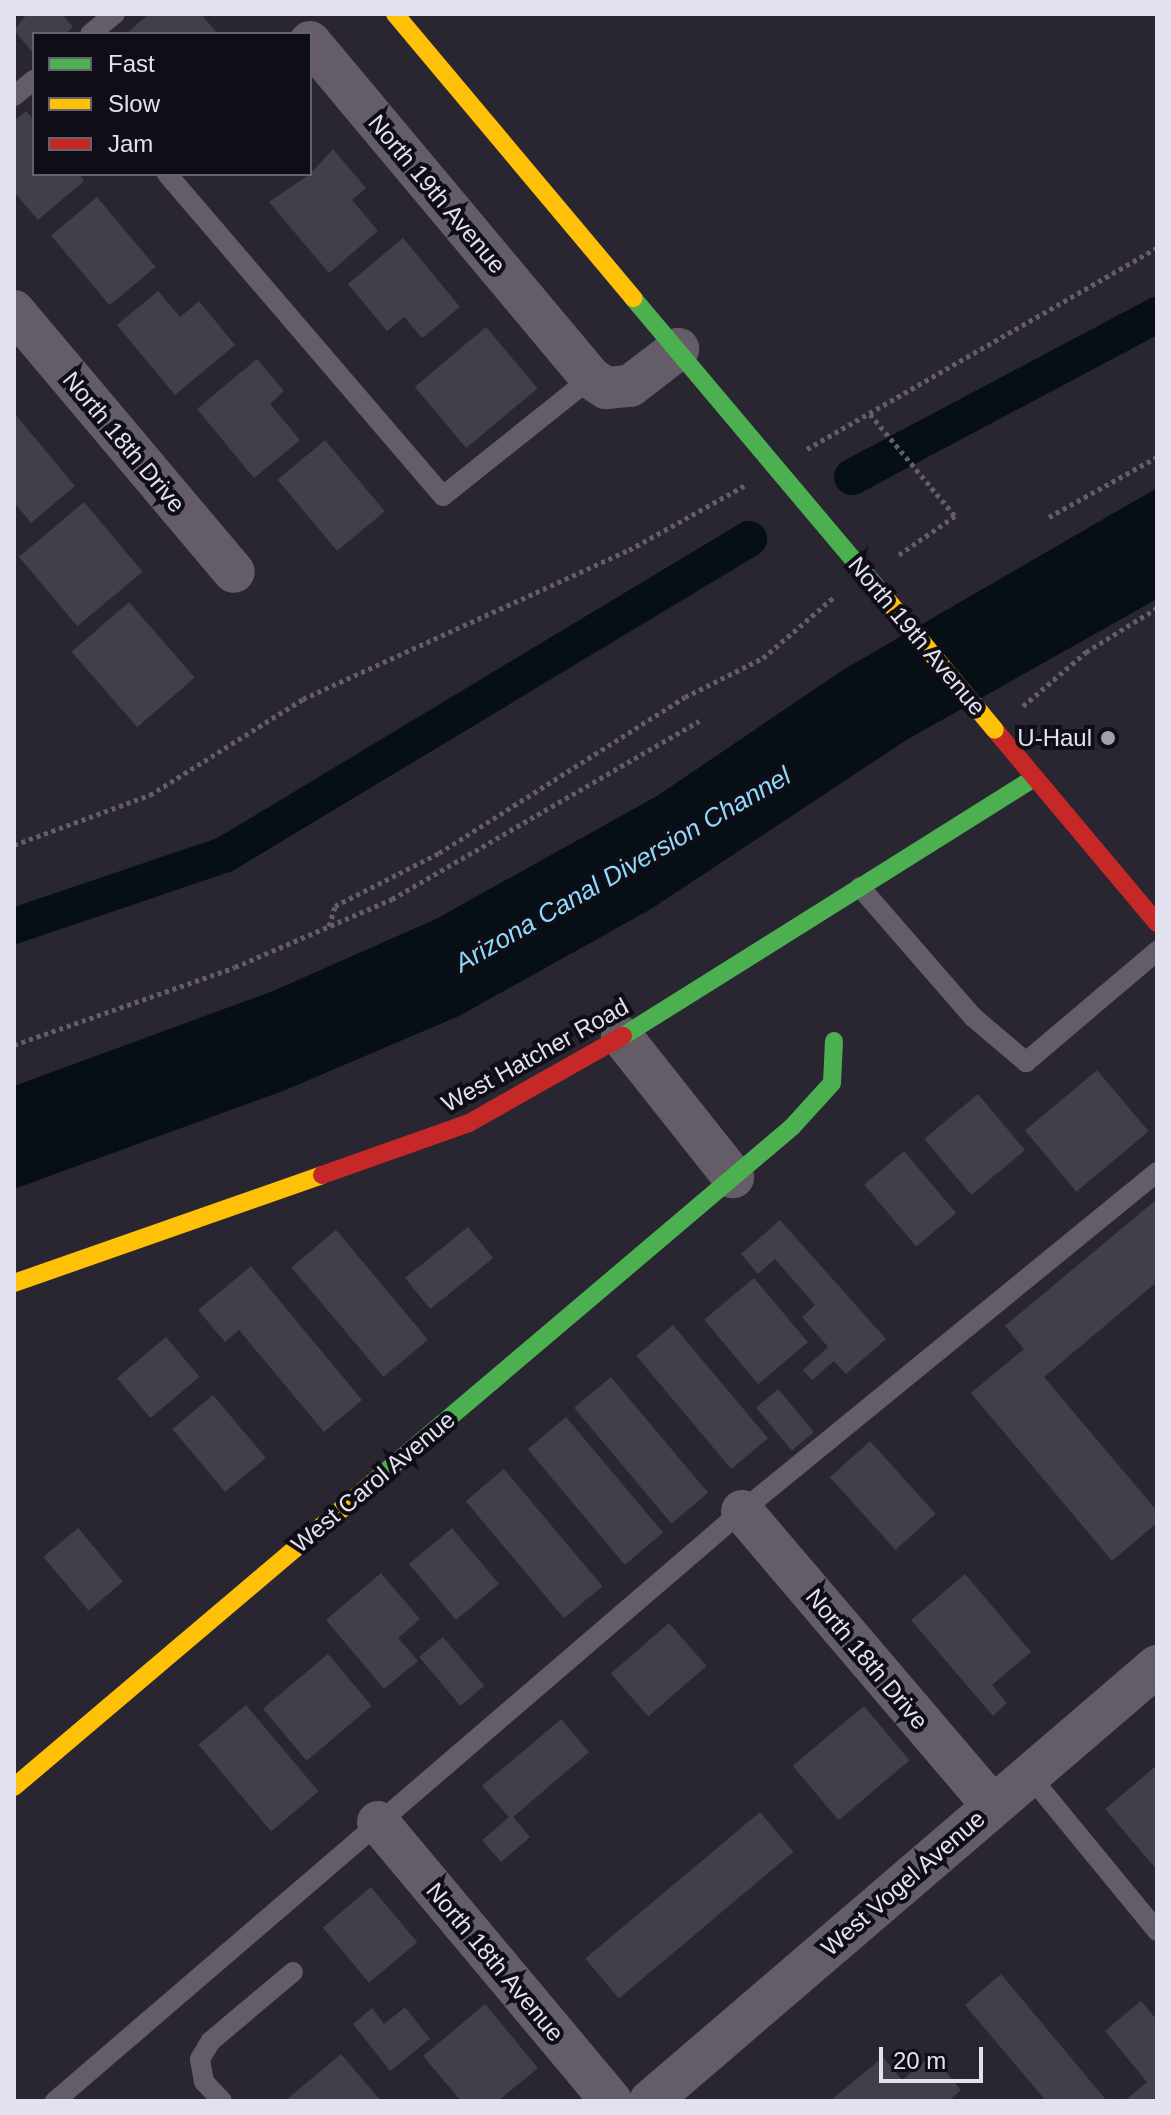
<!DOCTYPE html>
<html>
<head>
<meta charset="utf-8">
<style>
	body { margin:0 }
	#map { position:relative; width:1171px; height:2115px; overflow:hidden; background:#292631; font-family:Helvetica,sans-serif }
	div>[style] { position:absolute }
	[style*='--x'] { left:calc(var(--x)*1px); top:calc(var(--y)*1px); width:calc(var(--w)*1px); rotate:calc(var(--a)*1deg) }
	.water>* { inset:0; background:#060e16 }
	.canal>* { height:36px; margin:-18px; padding:0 18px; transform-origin:18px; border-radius:18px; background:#060e16 }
	.building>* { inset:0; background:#3f4048; transform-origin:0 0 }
	.path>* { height:5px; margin-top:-2.5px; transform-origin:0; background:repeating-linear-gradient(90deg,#645e68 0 4px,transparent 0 8px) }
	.lane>* { height:20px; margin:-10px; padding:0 10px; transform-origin:10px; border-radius:10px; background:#645c66 }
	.street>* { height:42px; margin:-21px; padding:0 21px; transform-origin:21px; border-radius:21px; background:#645c66 }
	.fast>* { height:18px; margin:-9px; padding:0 9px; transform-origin:9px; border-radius:9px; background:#4caf50 }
	.slow>* { height:18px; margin:-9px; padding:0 9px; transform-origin:9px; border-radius:9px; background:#ffc107 }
	.jam>* { height:18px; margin:-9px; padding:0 9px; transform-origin:9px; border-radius:9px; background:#c62828 }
	.slow-bridge>* { height:18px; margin:-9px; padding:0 9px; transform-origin:9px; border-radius:9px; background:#ffc107 }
	.dots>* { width:22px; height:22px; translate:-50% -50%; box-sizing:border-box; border:4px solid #0f0d16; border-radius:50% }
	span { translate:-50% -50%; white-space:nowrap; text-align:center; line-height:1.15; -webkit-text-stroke:8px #0f0d16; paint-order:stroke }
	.street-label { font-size:24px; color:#e3e1ef }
	.poi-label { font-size:24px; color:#e3e1ef }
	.right { translate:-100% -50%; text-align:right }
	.water-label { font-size:26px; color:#90dafe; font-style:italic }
	.frame { position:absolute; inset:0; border:16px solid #e3e1ef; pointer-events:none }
	.legend { position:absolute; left:32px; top:32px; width:280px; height:144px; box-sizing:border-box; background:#0f0d16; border:2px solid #64626d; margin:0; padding:10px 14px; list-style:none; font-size:24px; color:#e3e1ef }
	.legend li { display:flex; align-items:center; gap:16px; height:40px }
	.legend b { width:40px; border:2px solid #64626d }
	.scale { position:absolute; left:879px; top:2047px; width:104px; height:36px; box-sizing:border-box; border:4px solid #e3e1ef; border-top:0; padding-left:10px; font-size:24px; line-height:28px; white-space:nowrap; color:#e3e1ef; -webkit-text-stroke:6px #0f0d16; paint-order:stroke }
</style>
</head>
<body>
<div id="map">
	<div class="water">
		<i style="clip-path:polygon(1157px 488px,1157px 599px,908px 739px,651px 909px,459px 1016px,283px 1091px,14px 1189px,14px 1086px,273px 991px,436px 919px,657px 796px,843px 670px)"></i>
	</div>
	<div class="canal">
		<i style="--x:852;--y:477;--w:345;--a:-28"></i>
		<i style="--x:14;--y:926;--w:222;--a:-18.7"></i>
		<i style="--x:224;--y:855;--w:613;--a:-31.04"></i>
	</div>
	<div class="building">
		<i style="clip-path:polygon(27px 14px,62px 14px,73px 27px,65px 34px,34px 34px,34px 54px,14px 30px)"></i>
		<i style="clip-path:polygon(149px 14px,201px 14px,218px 34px,126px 34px)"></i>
		<i style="clip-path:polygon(26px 111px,34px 120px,34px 174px,79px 174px,84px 181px,38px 220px,14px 192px,14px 121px)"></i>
		<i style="clip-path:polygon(333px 149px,366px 188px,352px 200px,378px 231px,329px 273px,269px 202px,310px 174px)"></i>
		<i style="left:97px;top:197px;width:91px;height:60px;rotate:50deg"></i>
		<i style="clip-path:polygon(403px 238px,460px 307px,422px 338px,404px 317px,387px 331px,348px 284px)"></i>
		<i style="clip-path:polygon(158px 291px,180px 317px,199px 301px,235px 345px,175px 395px,117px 325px)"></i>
		<i style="left:486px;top:327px;width:80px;height:93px;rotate:50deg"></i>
		<i style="clip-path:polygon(257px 359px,284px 391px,270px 404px,300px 440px,254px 478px,197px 409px)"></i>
		<i style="clip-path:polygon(14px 413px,75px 486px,31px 523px,14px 502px)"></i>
		<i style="left:325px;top:440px;width:93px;height:62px;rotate:50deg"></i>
		<i style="left:84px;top:502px;width:91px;height:85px;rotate:50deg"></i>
		<i style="left:129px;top:602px;width:100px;height:76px;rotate:49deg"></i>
		<i style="left:1097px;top:1070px;width:80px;height:94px;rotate:50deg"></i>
		<i style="left:978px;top:1094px;width:73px;height:70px;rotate:50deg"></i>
		<i style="left:904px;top:1151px;width:81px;height:52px;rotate:50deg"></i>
		<i style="clip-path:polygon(1157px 1199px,1157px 1282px,1044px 1377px,1157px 1511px,1157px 1523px,1112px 1561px,971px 1393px,1024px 1349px,1005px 1326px)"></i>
		<i style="clip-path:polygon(780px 1220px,886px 1339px,846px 1374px,834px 1361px,812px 1380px,803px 1370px,828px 1347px,802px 1317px,815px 1305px,775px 1259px,758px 1274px,741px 1254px)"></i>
		<i style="left:468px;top:1227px;width:40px;height:81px;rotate:51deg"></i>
		<i style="left:336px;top:1230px;width:143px;height:58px;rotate:50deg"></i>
		<i style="clip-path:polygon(251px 1266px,362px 1400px,324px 1432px,239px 1330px,225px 1342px,198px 1310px)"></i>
		<i style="left:754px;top:1278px;width:84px;height:65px;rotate:50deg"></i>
		<i style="left:673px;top:1325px;width:148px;height:48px;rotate:50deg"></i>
		<i style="left:166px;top:1337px;width:52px;height:64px;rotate:50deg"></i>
		<i style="left:611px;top:1377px;width:151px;height:48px;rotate:50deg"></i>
		<i style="left:778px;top:1389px;width:56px;height:29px;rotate:50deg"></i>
		<i style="left:213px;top:1395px;width:82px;height:53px;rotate:50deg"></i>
		<i style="left:566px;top:1417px;width:151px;height:50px;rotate:50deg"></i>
		<i style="left:870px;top:1441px;width:98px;height:54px;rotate:48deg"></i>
		<i style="left:504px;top:1469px;width:153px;height:50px;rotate:50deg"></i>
		<i style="left:78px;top:1528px;width:70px;height:45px;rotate:50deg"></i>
		<i style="left:452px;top:1528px;width:73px;height:56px;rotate:50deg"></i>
		<i style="clip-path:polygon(381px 1573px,420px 1619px,398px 1638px,418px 1661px,384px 1689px,326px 1620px)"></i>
		<i style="clip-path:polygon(965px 1574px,1031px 1652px,992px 1685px,1007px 1703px,993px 1716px,911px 1620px)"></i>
		<i style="left:669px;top:1623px;width:57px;height:77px;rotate:49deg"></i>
		<i style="left:443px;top:1637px;width:64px;height:31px;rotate:50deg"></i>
		<i style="left:328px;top:1654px;width:68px;height:85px;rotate:50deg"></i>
		<i style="left:246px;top:1705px;width:113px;height:62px;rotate:50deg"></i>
		<i style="left:864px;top:1706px;width:71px;height:93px;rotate:50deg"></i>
		<i style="clip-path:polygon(561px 1719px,589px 1752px,513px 1817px,530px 1837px,501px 1862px,482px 1840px,509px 1817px,482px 1786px)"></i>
		<i style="clip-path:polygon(1157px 1765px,1157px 1870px,1105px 1809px)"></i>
		<i style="left:760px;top:1812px;width:52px;height:228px;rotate:50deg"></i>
		<i style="left:371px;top:1887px;width:72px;height:63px;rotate:50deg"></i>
		<i style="clip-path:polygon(1001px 1974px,1107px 2101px,1046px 2101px,965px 2005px)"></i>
		<i style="clip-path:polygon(1141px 2001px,1157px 2020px,1157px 2101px,1124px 2101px,1147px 2082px,1105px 2031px)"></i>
		<i style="clip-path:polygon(485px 2004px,538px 2068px,498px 2101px,461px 2101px,423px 2056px)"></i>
		<i style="clip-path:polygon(405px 2007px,430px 2039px,390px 2071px,353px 2024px,372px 2008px,384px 2024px)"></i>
		<i style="clip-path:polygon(341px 2054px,381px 2101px,285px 2101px)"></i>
		<i style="clip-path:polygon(932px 2055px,961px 2090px,948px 2101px,830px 2101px,883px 2057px,902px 2080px)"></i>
	</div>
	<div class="path">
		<i style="--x:870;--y:414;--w:133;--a:50.2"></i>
		<i style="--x:955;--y:516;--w:70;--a:145.4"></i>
		<i style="--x:807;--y:449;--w:404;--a:-29.9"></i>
		<i style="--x:1049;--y:517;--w:124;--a:-29.1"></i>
		<i style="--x:1023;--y:706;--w:83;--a:-40.6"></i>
		<i style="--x:1086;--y:652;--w:84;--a:-31.8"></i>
		<i style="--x:14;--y:845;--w:145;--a:-20.2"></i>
		<i style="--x:150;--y:795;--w:181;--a:-32.1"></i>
		<i style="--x:303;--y:699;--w:358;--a:-24.6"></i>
		<i style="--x:629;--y:550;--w:132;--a:-29.1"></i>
		<i style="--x:329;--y:926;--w:21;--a:-73"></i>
		<i style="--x:335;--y:906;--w:117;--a:-27"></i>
		<i style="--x:439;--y:853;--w:291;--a:-32.4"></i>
		<i style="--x:685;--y:697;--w:87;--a:-26.6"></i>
		<i style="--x:763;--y:658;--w:95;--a:-40.7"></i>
		<i style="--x:14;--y:1045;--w:234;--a:-19.4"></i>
		<i style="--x:235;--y:967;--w:171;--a:-23.4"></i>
		<i style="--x:392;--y:899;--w:355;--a:-30.1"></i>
	</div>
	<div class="lane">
		<i style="--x:90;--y:34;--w:32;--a:-39"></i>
		<i style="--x:14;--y:96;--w:26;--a:-39"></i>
		<i style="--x:167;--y:174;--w:424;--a:49.4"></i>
		<i style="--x:443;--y:496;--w:189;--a:-38.6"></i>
		<i style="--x:860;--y:887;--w:172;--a:49"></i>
		<i style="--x:973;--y:1017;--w:70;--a:40.3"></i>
		<i style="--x:1026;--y:1062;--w:172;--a:-40.3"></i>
		<i style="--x:1029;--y:1775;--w:202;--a:50.6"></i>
		<i style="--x:55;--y:2101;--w:906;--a:-40.66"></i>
		<i style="--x:742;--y:1511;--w:536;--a:-39.24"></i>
		<i style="--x:222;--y:2101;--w:26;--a:-133"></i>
		<i style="--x:204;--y:2082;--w:23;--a:-100"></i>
		<i style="--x:200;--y:2059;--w:21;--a:-59"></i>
		<i style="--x:211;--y:2041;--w:107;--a:-40.1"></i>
	</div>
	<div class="street">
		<i style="--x:310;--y:42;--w:438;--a:50.1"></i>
		<i style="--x:591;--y:378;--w:18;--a:34"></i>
		<i style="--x:606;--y:388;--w:24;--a:-5"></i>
		<i style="--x:630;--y:386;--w:61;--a:-37.6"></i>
		<i style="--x:14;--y:311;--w:341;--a:49.9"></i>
		<i style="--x:622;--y:1037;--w:179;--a:51.6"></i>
		<i style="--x:742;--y:1511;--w:387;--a:49.6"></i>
		<i style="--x:378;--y:1822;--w:363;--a:50.1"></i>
		<i style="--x:650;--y:2101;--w:668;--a:-40.63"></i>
	</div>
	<div class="fast">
		<i style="--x:633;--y:298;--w:388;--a:49.9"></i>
		<i style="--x:623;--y:1036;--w:486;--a:-32.1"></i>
		<i style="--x:378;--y:1478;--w:543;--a:-40.29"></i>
		<i style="--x:792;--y:1127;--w:59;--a:-47.7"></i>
		<i style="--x:832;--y:1083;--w:42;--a:-87.3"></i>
	</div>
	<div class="slow">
		<i style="--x:395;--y:14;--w:371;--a:50"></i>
		<i style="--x:14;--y:1283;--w:326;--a:-19.3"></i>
		<i style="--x:14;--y:1787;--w:477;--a:-40.3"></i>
	</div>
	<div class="jam">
		<i style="--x:995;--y:730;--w:252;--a:50"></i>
		<i style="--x:322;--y:1175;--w:156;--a:-19.5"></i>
		<i style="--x:469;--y:1123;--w:177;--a:-29.5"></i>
	</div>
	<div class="slow-bridge">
		<i style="--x:883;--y:595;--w:175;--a:50.3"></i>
	</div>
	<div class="dots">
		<i style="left:1108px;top:738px;background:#a2a0ac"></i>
	</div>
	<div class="street-label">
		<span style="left:437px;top:194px;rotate:50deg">North 19th Avenue</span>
		<span style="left:124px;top:442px;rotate:50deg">North 18th Drive</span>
		<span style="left:917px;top:636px;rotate:50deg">North 19th Avenue</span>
		<span style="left:535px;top:1055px;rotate:-29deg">West Hatcher Road</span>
		<span style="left:373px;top:1482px;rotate:-40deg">West Carol Avenue</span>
		<span style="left:867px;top:1659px;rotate:50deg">North 18th Drive</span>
		<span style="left:903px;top:1883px;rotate:-41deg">West Vogel Avenue</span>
		<span style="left:495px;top:1962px;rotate:50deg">North 18th Avenue</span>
	</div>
	<div class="poi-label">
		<span class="right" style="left:1092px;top:738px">U-Haul</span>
	</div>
	<div class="water-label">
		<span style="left:623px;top:870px;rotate:-30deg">Arizona Canal Diversion Channel</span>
	</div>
	<div class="frame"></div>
	<ul class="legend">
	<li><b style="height:10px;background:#4caf50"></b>Fast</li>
	<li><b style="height:10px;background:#ffc107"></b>Slow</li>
	<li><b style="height:10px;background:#c62828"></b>Jam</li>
	</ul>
	<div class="scale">20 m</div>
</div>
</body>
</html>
